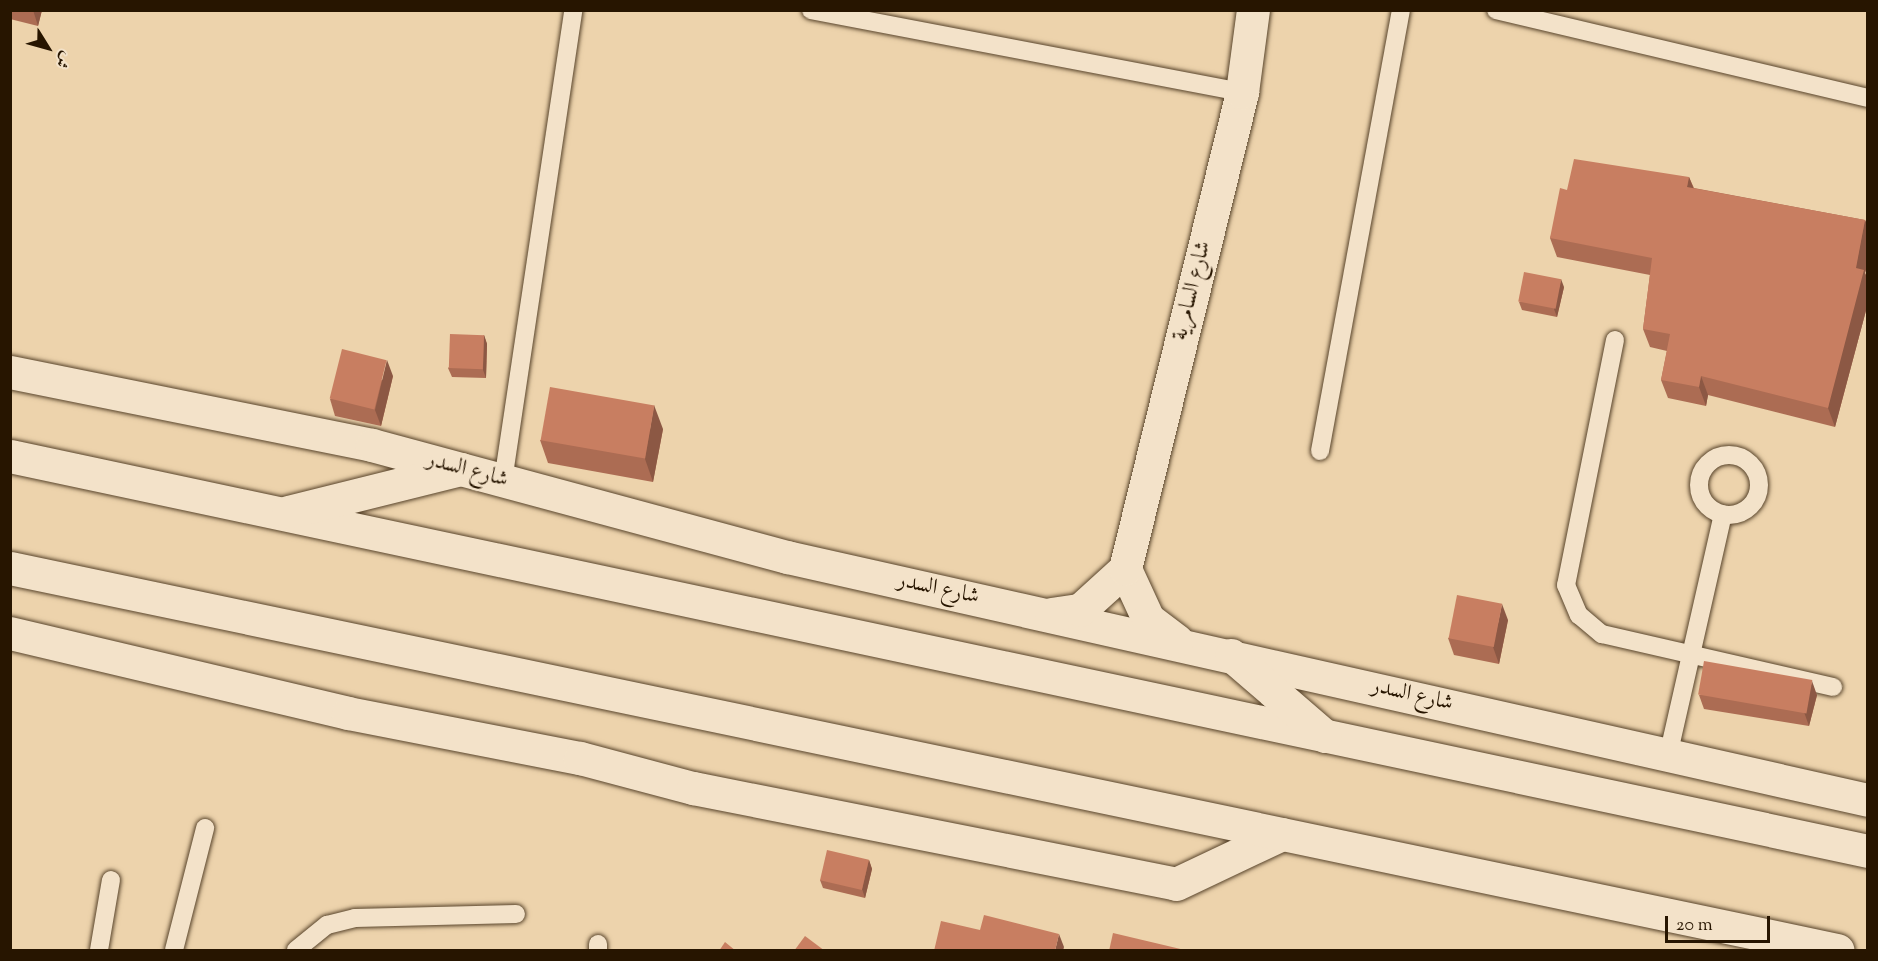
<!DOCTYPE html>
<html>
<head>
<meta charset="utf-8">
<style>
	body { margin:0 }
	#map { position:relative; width:1878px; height:961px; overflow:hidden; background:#edd3ac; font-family:"Sorts Mill Goudy",Amiri,serif }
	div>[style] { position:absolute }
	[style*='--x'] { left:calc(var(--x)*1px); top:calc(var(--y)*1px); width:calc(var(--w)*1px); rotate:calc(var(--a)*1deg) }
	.roads { filter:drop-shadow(0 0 2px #58442b) drop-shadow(0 0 2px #58442b) }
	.service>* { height:18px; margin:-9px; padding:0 9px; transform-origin:9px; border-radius:9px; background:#f3e2c9 }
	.service>.ring { margin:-9px; padding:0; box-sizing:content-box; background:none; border:18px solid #f3e2c9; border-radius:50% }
	.minor>* { height:33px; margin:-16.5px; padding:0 16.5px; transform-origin:16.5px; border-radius:16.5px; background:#f3e2c9 }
	.secondary>* { height:33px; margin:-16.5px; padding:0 16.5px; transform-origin:16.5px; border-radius:16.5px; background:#f3e2c9 }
	.wall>* { inset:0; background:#ac6c53 }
	.shaded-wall>* { inset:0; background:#8c5844 }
	.building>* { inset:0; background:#c87e61; transform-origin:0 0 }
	span { translate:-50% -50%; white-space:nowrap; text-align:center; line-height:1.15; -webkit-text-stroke:4.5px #f3e2c9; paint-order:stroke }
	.street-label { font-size:22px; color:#271500 }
	.frame { position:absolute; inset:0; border:12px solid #271500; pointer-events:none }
	.north { position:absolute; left:18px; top:18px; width:60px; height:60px; -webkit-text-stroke:4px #f3e2c9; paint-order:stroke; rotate:127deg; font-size:16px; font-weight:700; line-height:24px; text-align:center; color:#271500 }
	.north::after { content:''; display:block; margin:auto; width:21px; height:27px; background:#271500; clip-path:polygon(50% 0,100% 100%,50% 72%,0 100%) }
	.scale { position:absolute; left:1665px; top:916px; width:105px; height:27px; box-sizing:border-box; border:3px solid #271500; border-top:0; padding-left:8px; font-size:18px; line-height:21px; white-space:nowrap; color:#271500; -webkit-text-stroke:4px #f3e2c9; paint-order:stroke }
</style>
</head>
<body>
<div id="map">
	<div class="roads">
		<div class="service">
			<i style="--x:811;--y:10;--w:439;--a:10.8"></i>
			<i style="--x:1496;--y:10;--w:382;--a:13.3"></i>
			<i style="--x:1615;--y:340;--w:250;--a:101.3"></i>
			<i style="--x:1566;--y:585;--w:33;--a:67"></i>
			<i style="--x:1579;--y:615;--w:30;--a:40"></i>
			<i style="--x:1602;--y:634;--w:237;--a:12.9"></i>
			<i style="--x:1320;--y:451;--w:448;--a:-79.6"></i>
			<i class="ring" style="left:1699px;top:455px;width:42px;height:42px"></i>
			<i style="--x:503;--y:481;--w:476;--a:-81.5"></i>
			<i style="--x:1668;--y:756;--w:248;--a:-77.2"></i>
			<i style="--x:598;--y:944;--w:6;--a:90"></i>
			<i style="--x:99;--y:950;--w:71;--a:-80.3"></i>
			<i style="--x:174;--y:950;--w:126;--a:-75.7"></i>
			<i style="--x:296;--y:950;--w:40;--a:-39"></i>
			<i style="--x:327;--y:925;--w:29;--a:-14"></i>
			<i style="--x:355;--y:918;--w:161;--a:-1.4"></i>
		</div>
		<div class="minor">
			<i style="--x:10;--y:372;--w:369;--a:11.4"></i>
			<i style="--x:372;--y:445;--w:430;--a:15.1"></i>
			<i style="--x:787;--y:557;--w:1108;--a:12.67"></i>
			<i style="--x:1125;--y:569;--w:55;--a:65.3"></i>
			<i style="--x:1148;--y:619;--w:36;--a:37"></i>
			<i style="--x:1051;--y:614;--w:29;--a:-8"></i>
			<i style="--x:1080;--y:610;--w:61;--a:-42.3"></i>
			<i style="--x:1125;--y:569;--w:491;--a:-76.2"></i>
			<i style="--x:1242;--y:92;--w:83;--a:-82.4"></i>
			<i style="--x:10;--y:633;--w:347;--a:13.3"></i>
			<i style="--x:348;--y:713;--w:236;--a:11"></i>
			<i style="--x:580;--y:758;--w:117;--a:14.9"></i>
			<i style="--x:693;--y:788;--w:492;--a:11.2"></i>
			<i style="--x:1176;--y:884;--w:117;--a:-25.3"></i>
		</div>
		<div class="secondary">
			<i style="--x:10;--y:456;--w:1900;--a:12"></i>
			<i style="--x:288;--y:512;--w:178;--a:-14"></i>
			<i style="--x:10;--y:568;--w:1867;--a:11.81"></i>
			<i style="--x:1231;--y:655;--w:124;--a:40.8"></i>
		</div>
	</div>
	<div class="wall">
		<i style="clip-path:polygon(10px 10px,42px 10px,38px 26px,10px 19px)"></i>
		<i style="clip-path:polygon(1689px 177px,1694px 188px,1865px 220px,1868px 227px,1868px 262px,1865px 273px,1868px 280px,1868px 303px,1835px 427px,1708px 395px,1706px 406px,1668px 398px,1661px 380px,1667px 351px,1650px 347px,1643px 329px,1650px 275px,1557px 257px,1550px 238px,1567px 190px)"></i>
		<i style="clip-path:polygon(1564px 287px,1557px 317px,1522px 310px,1519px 302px)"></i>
		<i style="clip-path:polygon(484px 335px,487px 344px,486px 378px,452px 377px,448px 368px)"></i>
		<i style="clip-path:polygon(393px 376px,381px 426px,335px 416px,330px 399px)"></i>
		<i style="clip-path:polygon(663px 429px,653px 482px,548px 463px,540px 440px)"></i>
		<i style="clip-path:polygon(1508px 620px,1499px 664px,1454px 655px,1448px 638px)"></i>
		<i style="clip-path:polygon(1699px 695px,1817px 695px,1809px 726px,1704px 709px)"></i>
		<i style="clip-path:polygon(869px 860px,872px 869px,865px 898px,823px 888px,820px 880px)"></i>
	</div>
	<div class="shaded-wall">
		<i style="clip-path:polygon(33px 10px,42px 10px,38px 26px)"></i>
		<i style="clip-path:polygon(1689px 177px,1696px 195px,1687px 187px)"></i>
		<i style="clip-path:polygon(1865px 220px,1868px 227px,1868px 262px,1865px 273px,1868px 280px,1868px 303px,1835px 427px,1828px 408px)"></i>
		<i style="clip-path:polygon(1561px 279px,1564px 287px,1557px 317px,1554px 309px)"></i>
		<i style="clip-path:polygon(484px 335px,487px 344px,486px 378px,483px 370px)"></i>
		<i style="clip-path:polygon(387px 360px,393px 376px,381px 426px,375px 410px)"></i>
		<i style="clip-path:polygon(1701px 376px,1708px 395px,1706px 406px,1699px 387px)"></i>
		<i style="clip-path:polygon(654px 405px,663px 429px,653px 482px,645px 459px)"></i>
		<i style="clip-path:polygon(1502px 604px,1508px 620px,1499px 664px,1493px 647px)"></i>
		<i style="clip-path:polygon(1812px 681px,1817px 695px,1809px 726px,1804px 712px)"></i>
		<i style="clip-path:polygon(869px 860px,872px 869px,865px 898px,862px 889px)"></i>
		<i style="clip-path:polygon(1059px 934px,1064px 947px,1063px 951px,1055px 951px)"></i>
	</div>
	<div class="building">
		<i style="clip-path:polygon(1574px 159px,1689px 177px,1687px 187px,1865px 220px,1856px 268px,1864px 270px,1828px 408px,1701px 376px,1699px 387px,1661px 380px,1670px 334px,1643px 329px,1652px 258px,1550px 238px,1560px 188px,1567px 190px)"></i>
		<i style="left:1524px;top:272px;width:38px;height:30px;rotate:11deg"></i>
		<i style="left:450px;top:334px;width:34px;height:34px;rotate:2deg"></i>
		<i style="left:342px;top:349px;width:46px;height:51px;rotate:14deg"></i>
		<i style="left:550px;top:387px;width:106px;height:54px;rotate:10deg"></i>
		<i style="left:1457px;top:595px;width:46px;height:44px;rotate:11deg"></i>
		<i style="left:1704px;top:661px;width:110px;height:34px;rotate:10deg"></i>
		<i style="left:827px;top:850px;width:43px;height:31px;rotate:13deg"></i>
		<i style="clip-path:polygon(984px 915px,1059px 934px,1055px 951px,934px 951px,941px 921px,980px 930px)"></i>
		<i style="clip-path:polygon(1113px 933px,1189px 951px,1109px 951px)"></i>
		<i style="clip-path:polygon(805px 936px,825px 951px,794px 951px)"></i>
		<i style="clip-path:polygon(725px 942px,736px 951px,719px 951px)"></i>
	</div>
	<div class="street-label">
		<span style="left:1193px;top:291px;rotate:-76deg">شارع السامرية</span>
		<span style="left:467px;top:471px;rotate:15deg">شارع السدر</span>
		<span style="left:938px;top:590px;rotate:12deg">شارع السدر</span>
		<span style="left:1412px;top:696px;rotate:13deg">شارع السدر</span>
	</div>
	<div class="frame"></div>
	<div class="north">ش</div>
	<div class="scale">20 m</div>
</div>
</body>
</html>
